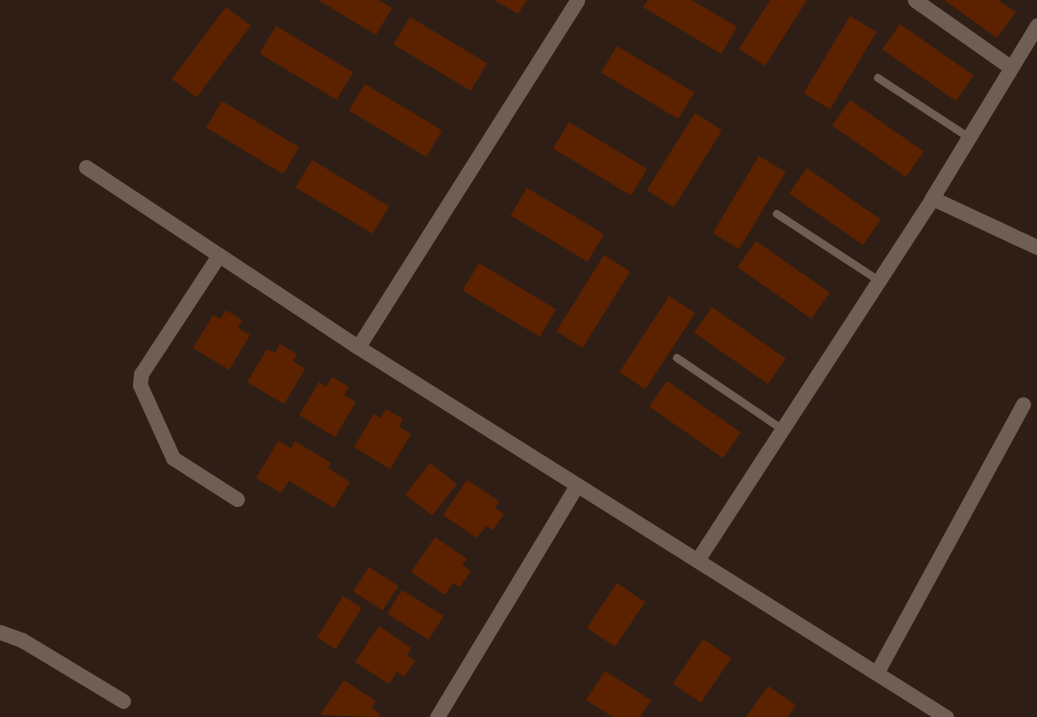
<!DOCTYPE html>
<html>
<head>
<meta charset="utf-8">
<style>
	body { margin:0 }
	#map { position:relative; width:1037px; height:717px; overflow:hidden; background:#2e1e16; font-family:Jost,sans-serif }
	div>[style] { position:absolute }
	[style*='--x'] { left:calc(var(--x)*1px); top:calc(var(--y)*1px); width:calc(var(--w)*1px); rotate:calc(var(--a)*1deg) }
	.building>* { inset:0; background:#5c2200; transform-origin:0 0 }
	.lane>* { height:8px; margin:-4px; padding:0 4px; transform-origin:4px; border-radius:4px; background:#705d54 }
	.street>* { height:15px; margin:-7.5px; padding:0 7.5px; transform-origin:7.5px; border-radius:7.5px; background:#705d54 }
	span { translate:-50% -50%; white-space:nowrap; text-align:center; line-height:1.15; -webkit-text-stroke:5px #2e1e16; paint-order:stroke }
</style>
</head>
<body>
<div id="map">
	<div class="building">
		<i style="clip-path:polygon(318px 0,379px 0,392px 8px,376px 35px)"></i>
		<i style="clip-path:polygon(494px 0,527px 0,518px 14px)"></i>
		<i style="clip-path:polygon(648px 0,692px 0,737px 27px,721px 54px,643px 7px)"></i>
		<i style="clip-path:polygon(770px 0,807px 0,765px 66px,739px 49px)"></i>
		<i style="clip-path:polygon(944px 0,998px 0,1016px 12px,997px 38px)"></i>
		<i style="left:226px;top:7px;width:31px;height:90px;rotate:37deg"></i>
		<i style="left:850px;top:16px;width:31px;height:90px;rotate:31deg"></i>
		<i style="left:410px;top:17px;width:90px;height:32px;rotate:31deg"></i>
		<i style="left:900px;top:24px;width:90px;height:31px;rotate:35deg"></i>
		<i style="left:276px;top:26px;width:90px;height:32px;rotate:31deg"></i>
		<i style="left:617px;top:46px;width:90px;height:31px;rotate:31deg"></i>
		<i style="left:365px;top:84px;width:90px;height:31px;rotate:31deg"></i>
		<i style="left:850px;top:100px;width:90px;height:31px;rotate:35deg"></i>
		<i style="left:222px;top:101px;width:90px;height:31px;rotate:31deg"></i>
		<i style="left:695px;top:113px;width:32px;height:91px;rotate:32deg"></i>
		<i style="left:569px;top:122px;width:91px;height:31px;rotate:31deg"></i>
		<i style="left:759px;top:156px;width:31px;height:90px;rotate:31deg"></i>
		<i style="left:312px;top:160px;width:90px;height:32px;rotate:31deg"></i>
		<i style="left:807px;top:168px;width:90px;height:31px;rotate:35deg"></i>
		<i style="left:527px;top:188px;width:90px;height:32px;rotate:31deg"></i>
		<i style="left:756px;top:241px;width:90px;height:32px;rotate:35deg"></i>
		<i style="left:604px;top:255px;width:31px;height:90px;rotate:32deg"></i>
		<i style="left:479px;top:263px;width:90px;height:32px;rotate:31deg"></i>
		<i style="left:669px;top:296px;width:31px;height:91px;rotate:33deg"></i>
		<i style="left:712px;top:307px;width:90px;height:31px;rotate:35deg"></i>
		<i style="clip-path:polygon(226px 310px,242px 320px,238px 328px,250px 335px,229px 370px,193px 348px,213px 315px,220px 319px)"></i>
		<i style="clip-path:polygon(280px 344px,297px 354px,293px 361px,305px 369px,284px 404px,247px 382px,267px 349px,275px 353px)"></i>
		<i style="clip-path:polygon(332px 377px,349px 387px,344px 395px,356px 402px,335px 437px,299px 415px,319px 382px,326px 387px)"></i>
		<i style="left:667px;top:381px;width:90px;height:31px;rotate:35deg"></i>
		<i style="clip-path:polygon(386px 409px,403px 419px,399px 427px,411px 434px,390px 469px,354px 447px,374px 414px,381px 418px)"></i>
		<i style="clip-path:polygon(278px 441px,291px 448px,295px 441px,331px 463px,328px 468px,350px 482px,334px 508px,289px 481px,281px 493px,256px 478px)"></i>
		<i style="left:430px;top:463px;width:34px;height:40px;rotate:38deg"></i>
		<i style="clip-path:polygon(467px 480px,499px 501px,495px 508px,504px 514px,493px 530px,486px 526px,477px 538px,443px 515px)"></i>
		<i style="clip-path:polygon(435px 537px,467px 559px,462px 565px,471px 571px,460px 587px,453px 583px,445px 595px,411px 572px)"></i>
		<i style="left:369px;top:567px;width:35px;height:29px;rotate:33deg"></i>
		<i style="left:617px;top:583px;width:34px;height:54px;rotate:34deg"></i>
		<i style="left:402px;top:590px;width:49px;height:28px;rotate:32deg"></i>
		<i style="left:343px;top:596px;width:22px;height:49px;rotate:32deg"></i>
		<i style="clip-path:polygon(379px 626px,411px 648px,407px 655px,415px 661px,404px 677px,397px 672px,389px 684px,355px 662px)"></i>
		<i style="left:703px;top:639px;width:34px;height:54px;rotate:34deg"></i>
		<i style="clip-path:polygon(605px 671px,651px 700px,640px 717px,613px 717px,586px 700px)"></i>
		<i style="clip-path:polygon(344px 680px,376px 701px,372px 708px,380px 714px,378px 717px,320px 715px)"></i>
		<i style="clip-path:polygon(768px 686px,796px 705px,788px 717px,746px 717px)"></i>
	</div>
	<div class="lane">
		<i style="--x:878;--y:78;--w:108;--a:33.2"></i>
		<i style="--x:777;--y:214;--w:121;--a:33.2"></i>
		<i style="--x:677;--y:358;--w:127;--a:34.1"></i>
	</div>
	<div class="street">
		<i style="--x:915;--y:0;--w:115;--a:35.1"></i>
		<i style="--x:86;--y:167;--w:159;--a:33.5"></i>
		<i style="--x:932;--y:198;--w:116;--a:25"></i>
		<i style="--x:358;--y:347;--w:410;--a:-57.7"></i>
		<i style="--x:237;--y:499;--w:76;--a:-147.4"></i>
		<i style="--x:173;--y:458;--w:80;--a:-114.3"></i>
		<i style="--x:140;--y:385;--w:11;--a:-85"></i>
		<i style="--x:141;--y:374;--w:142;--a:-56.8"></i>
		<i style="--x:219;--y:255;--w:167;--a:33.5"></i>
		<i style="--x:358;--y:347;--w:695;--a:32.18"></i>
		<i style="--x:698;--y:559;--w:430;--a:-57"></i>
		<i style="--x:932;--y:198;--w:202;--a:-58.7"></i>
		<i style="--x:0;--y:632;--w:23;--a:20"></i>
		<i style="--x:22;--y:640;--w:118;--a:31.1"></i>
		<i style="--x:877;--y:672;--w:305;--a:-61.4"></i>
		<i style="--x:437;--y:717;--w:271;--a:-58.9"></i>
	</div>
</div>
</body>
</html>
